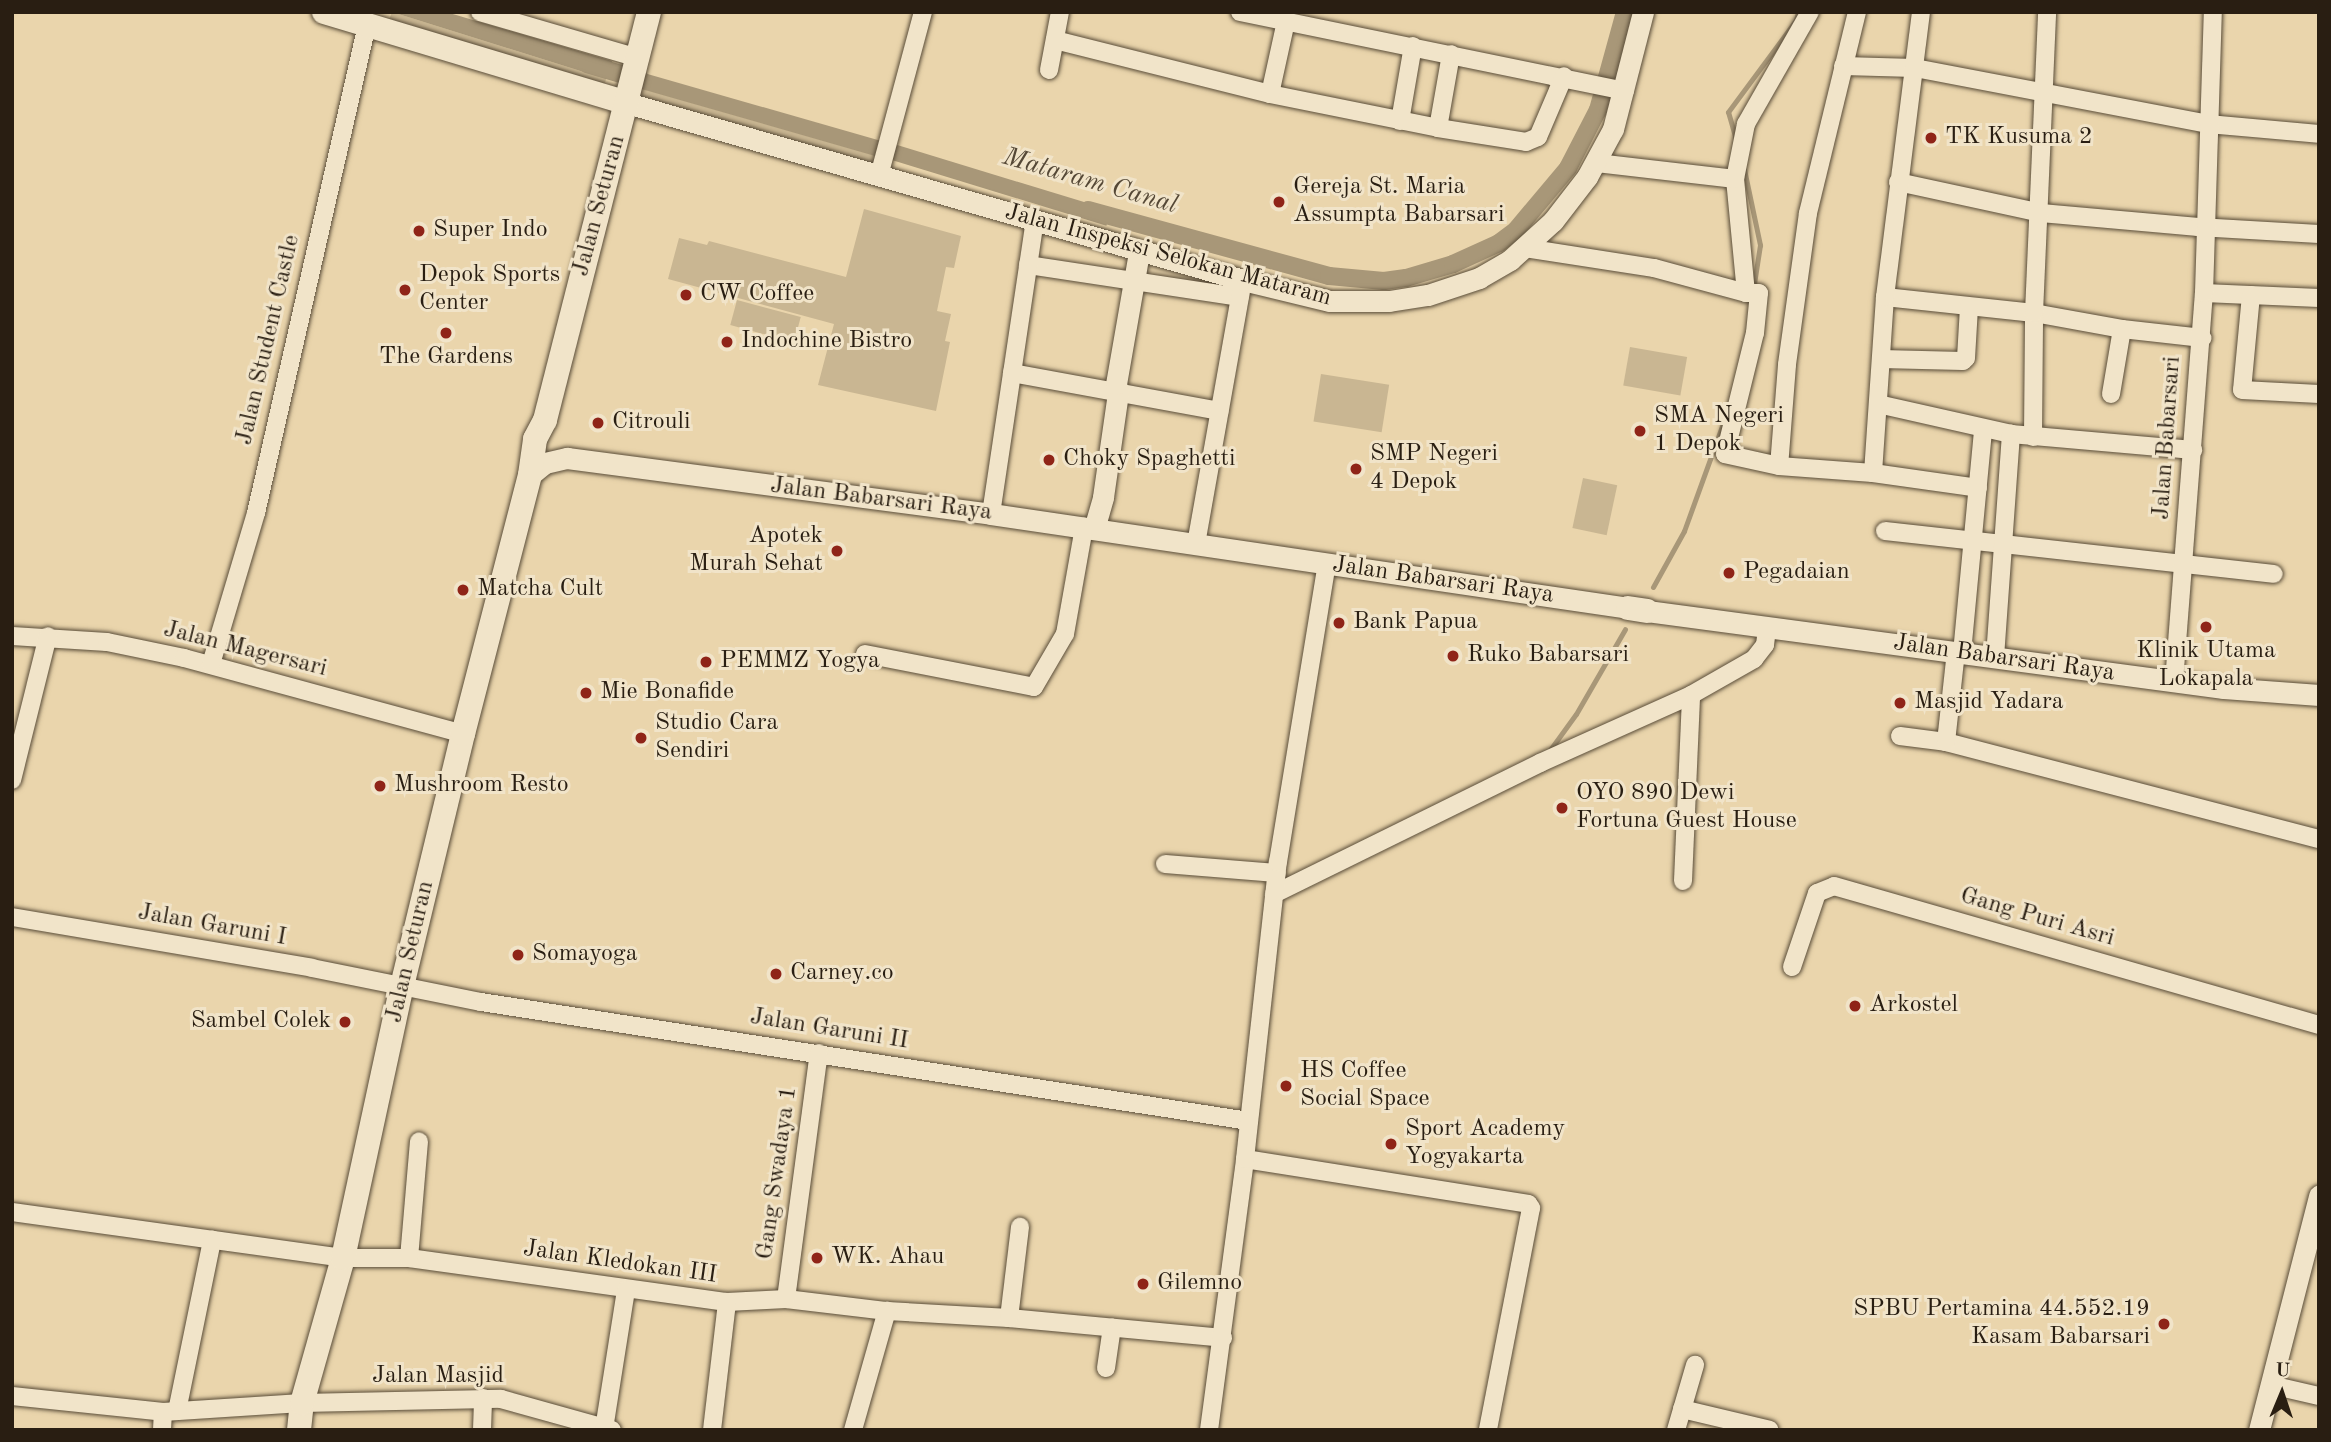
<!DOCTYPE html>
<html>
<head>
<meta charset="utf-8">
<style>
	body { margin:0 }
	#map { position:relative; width:2331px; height:1442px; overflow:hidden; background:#ead5ac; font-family:"Old Standard TT",serif }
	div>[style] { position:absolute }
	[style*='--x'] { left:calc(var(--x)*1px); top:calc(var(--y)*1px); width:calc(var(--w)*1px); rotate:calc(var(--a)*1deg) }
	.green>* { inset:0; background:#c9b692; transform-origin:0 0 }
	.water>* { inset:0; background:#a89778; transform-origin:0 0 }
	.stream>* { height:5px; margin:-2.5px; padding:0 2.5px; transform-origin:2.5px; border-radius:2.5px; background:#a89778 }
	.canal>* { height:18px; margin:-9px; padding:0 9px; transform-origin:9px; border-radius:9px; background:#a89778 }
	.roads { filter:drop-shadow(0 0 2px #594c38) drop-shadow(0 0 2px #594c38) }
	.minor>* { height:18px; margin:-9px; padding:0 9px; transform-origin:9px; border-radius:9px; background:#f1e4c9 }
	.tertiary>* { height:21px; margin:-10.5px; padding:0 10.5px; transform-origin:10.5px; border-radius:10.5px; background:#f1e4c9 }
	.secondary>* { height:24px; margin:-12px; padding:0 12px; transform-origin:12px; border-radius:12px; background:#f1e4c9 }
	.dots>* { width:19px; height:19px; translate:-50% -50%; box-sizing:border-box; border:4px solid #f1e4c9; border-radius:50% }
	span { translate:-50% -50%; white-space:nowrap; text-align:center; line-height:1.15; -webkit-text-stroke:6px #f1e4c9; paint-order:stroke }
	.poi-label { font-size:24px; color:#291e12 }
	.left { translate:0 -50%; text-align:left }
	.right { translate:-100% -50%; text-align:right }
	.street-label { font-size:24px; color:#291e12 }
	.water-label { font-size:26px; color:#554836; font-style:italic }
	.frame { position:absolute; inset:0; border:14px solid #291e12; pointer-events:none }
	.north { position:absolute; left:2247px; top:1358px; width:70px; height:70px; -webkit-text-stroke:5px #f1e4c9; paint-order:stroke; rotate:2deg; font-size:19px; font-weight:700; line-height:28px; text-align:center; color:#291e12 }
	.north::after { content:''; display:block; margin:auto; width:24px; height:32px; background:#291e12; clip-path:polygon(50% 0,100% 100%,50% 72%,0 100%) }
</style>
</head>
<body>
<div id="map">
	<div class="green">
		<i style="clip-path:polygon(392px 12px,606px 79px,604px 87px,388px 23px)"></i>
		<i style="left:640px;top:88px;width:245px;height:9px;rotate:16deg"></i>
		<i style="clip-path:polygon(864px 209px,961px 236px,954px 268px,946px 267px,937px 311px,951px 314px,945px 341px,950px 342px,936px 411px,818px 385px,834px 324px,668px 279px,679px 238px,707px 245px,709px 241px,846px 277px)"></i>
		<i style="left:737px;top:300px;width:66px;height:26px;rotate:15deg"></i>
		<i style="left:1630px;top:347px;width:58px;height:39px;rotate:10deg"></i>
		<i style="left:1321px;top:374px;width:69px;height:48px;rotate:9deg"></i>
		<i style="left:1583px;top:478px;width:35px;height:51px;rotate:12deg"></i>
	</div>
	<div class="water">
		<i style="clip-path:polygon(392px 12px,446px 12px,612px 61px,606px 79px)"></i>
		<i style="left:644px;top:73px;width:245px;height:16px;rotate:16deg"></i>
		<i style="left:894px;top:144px;width:227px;height:16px;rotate:17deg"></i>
	</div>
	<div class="stream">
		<i style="--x:1737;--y:143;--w:32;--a:-106"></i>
		<i style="--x:1728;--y:112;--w:114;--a:-53.5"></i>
		<i style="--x:1796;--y:20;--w:8;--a:-76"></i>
		<i style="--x:1744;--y:169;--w:78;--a:78.1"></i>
		<i style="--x:1760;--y:245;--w:46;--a:98.8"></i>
		<i style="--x:1653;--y:587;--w:64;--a:-61"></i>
		<i style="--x:1684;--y:531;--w:127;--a:-70.1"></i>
		<i style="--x:1547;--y:754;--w:49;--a:-54.1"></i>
		<i style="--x:1576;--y:714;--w:98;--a:-60"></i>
	</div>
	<div class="canal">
		<i style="--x:587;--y:64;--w:56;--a:16.5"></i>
		<i style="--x:1088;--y:210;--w:250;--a:15.3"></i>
		<i style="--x:1329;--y:276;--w:55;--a:5.2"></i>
		<i style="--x:1384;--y:281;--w:22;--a:-8"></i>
		<i style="--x:1406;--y:278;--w:49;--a:-16.6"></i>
		<i style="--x:1453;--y:264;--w:51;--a:-24.5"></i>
		<i style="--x:1499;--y:243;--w:21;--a:-37"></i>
		<i style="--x:1516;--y:230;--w:81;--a:-50"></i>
		<i style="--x:1568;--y:168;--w:65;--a:-62.7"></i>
		<i style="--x:1598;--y:110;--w:102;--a:-74.6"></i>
	</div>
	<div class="roads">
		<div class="minor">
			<i style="--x:480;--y:12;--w:157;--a:16.2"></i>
			<i style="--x:1240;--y:12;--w:393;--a:11.6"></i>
			<i style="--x:1857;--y:12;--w:207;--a:103.7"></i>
			<i style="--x:1808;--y:213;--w:153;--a:97.9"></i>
			<i style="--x:1787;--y:365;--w:101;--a:94.5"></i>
			<i style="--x:1779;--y:466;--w:94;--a:4.3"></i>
			<i style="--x:1873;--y:473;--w:106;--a:8.1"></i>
			<i style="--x:1055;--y:40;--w:222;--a:14.1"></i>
			<i style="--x:1270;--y:94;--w:171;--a:11.4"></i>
			<i style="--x:1438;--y:128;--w:89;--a:9"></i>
			<i style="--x:1526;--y:142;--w:13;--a:-23"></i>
			<i style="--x:1538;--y:137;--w:66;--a:-66.9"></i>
			<i style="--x:1843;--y:66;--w:72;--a:1.6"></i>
			<i style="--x:1915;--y:68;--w:298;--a:10.8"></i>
			<i style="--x:2208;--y:124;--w:111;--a:5.1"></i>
			<i style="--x:1049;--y:70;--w:59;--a:-79.3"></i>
			<i style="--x:1270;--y:94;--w:75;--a:-77.6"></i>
			<i style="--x:1400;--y:121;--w:76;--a:-80.2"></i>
			<i style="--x:1438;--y:128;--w:75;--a:-80"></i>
			<i style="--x:1597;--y:163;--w:139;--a:6.6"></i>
			<i style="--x:879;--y:176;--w:170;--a:-75"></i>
			<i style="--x:1898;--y:182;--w:146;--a:12.2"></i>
			<i style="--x:2041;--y:213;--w:158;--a:5.1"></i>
			<i style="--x:2198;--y:227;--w:121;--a:3.3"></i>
			<i style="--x:1525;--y:248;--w:131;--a:8.8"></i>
			<i style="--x:1654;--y:268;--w:95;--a:15.2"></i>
			<i style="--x:1028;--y:265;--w:214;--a:8.6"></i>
			<i style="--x:2204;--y:293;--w:115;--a:2.5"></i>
			<i style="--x:2251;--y:295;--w:95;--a:95.4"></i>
			<i style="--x:2242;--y:390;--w:77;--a:3"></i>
			<i style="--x:1885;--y:297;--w:150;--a:6.1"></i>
			<i style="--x:2034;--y:313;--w:89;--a:10.3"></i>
			<i style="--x:2122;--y:329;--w:81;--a:6.4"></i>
			<i style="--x:1881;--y:359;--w:82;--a:1.4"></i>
			<i style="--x:1963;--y:361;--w:4;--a:-45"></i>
			<i style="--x:1966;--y:358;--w:51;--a:-86.6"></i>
			<i style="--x:1012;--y:373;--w:211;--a:10.4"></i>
			<i style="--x:2111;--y:394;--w:66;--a:-80.4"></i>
			<i style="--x:1878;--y:404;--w:136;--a:12.7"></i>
			<i style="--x:2011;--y:434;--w:183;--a:5"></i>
			<i style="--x:2033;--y:437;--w:124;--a:-89.5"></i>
			<i style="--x:2034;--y:313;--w:301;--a:-87.5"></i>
			<i style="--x:1779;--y:466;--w:55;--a:-167.5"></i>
			<i style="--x:1725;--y:454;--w:125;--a:-76.1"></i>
			<i style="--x:1755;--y:333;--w:40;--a:-84.3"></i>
			<i style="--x:1759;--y:293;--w:13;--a:180"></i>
			<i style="--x:1746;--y:293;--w:115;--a:-95.5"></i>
			<i style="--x:1735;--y:179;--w:56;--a:-78.7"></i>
			<i style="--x:1746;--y:124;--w:129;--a:-60.3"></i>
			<i style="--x:1873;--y:473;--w:176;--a:-86.1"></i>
			<i style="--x:1885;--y:297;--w:287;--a:-82.8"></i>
			<i style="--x:991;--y:514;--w:296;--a:-81.5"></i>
			<i style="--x:1885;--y:531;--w:391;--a:6.3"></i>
			<i style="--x:1196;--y:544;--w:268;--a:-79.9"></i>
			<i style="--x:12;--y:636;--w:95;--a:3.6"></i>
			<i style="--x:107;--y:642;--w:79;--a:11.7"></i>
			<i style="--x:184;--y:658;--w:289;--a:15.2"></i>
			<i style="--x:1962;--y:653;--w:224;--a:-84.6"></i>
			<i style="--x:865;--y:654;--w:172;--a:11"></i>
			<i style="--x:1034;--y:687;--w:61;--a:-59.7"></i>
			<i style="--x:1065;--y:634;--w:109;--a:-79.9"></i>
			<i style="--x:1995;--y:657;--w:224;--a:-85.9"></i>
			<i style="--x:211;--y:664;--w:158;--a:-73.4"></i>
			<i style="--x:256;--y:513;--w:500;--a:-77.19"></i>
			<i style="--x:2174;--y:682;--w:390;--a:-85.6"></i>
			<i style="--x:2204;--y:293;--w:281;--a:-88.2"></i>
			<i style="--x:1900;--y:736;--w:46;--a:7.4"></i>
			<i style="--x:1946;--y:742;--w:385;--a:14.6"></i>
			<i style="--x:1946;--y:742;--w:91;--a:-83.7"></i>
			<i style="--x:12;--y:780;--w:148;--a:-76"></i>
			<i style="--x:1165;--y:864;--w:112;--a:4.6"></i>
			<i style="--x:1683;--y:881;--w:186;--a:-87.5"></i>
			<i style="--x:1274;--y:894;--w:297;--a:-26.2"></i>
			<i style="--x:1540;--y:763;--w:166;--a:-24.2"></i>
			<i style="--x:1691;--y:695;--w:73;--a:-29.7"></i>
			<i style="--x:1754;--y:659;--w:18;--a:-52"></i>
			<i style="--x:1765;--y:645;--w:17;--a:-83"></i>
			<i style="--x:12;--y:917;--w:304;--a:9.6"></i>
			<i style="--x:312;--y:968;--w:172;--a:11.4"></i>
			<i style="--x:481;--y:1002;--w:777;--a:8.81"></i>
			<i style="--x:1792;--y:967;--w:78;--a:-71.3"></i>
			<i style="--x:1817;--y:893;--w:18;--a:-22"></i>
			<i style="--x:1834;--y:886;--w:505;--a:15.99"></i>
			<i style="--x:1245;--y:1159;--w:287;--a:9"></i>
			<i style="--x:1528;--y:1204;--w:5;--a:53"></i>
			<i style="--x:1531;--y:1208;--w:226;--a:101"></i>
			<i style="--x:12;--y:1212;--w:334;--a:7.9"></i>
			<i style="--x:343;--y:1258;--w:66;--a:0"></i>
			<i style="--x:409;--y:1258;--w:321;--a:7.9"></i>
			<i style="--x:727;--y:1302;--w:59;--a:-2.9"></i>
			<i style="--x:786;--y:1299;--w:102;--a:6.8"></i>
			<i style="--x:887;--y:1311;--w:122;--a:3.3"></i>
			<i style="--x:1009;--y:1318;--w:215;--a:5.3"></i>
			<i style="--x:409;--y:1258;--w:117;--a:-85.1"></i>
			<i style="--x:786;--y:1299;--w:248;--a:-82.4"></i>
			<i style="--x:1009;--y:1318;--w:92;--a:-83.1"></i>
			<i style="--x:1106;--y:1368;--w:41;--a:-81.7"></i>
			<i style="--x:2271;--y:1385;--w:49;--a:12.9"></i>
			<i style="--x:12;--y:1396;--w:152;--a:6"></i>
			<i style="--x:163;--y:1412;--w:139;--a:-3.7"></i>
			<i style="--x:302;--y:1403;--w:199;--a:-1.2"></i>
			<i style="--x:501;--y:1399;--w:115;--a:15.6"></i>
			<i style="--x:1682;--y:1409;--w:90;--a:13.4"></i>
			<i style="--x:177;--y:1411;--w:175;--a:-78.4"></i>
			<i style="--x:604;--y:1429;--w:141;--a:-81"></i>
			<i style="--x:162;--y:1430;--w:18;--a:-87"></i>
			<i style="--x:482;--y:1430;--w:32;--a:-88"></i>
			<i style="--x:712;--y:1430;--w:129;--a:-83.3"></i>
			<i style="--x:853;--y:1430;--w:124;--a:-74.1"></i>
			<i style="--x:1209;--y:1430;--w:273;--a:-82.4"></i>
			<i style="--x:1245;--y:1159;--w:299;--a:-83.7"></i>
			<i style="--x:1278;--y:862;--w:302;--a:-80.7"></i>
			<i style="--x:1676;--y:1430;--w:68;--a:-73.7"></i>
		</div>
		<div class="tertiary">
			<i style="--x:620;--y:101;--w:648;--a:16.03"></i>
			<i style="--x:1243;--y:280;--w:89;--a:13.6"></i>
			<i style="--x:1330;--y:301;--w:59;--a:0"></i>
			<i style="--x:1389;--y:301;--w:39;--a:-9"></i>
			<i style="--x:1428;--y:295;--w:54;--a:-18.4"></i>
			<i style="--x:1479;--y:278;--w:36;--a:-30"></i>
			<i style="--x:1510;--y:260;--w:58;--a:-42.2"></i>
			<i style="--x:1553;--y:221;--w:56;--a:-52.3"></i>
			<i style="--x:1587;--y:177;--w:55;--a:-61.6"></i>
			<i style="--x:1613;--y:129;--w:121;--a:-75.6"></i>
			<i style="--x:530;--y:475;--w:19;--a:-39"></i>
			<i style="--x:545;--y:463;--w:23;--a:-13"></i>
			<i style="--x:567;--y:458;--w:428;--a:7.5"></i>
			<i style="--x:991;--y:514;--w:644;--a:8.39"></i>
			<i style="--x:1094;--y:529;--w:33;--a:-74"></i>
			<i style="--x:1103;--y:497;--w:105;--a:-81.8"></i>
			<i style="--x:1118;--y:393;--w:9;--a:-103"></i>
			<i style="--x:1116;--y:384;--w:134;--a:-80.1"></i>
			<i style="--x:1647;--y:611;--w:582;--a:7.6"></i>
			<i style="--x:2224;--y:688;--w:95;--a:4.2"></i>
			<i style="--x:2259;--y:1430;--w:242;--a:-75.6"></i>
		</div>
		<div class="secondary">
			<i style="--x:324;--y:12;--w:309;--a:16.7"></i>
			<i style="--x:1628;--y:608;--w:19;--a:9"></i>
			<i style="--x:299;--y:1430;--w:27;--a:-84"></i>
			<i style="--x:302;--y:1403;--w:151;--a:-74.2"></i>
			<i style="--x:343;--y:1258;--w:278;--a:-77.8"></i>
			<i style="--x:402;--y:986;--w:259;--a:-76.4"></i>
			<i style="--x:463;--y:734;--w:268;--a:-75.5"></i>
			<i style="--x:530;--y:475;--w:36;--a:-82"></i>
			<i style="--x:535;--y:439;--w:21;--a:-62"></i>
			<i style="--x:545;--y:420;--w:421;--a:-75.7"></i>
		</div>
	</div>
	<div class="dots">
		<i style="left:1931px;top:138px;background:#8f2418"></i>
		<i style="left:1279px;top:202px;background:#8f2418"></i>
		<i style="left:419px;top:231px;background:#8f2418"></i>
		<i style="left:405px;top:290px;background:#8f2418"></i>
		<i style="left:686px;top:295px;background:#8f2418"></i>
		<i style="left:446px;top:333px;background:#8f2418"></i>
		<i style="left:727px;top:342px;background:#8f2418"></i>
		<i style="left:598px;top:423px;background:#8f2418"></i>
		<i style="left:1640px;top:431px;background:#8f2418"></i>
		<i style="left:1049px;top:460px;background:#8f2418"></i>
		<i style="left:1356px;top:469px;background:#8f2418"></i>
		<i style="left:837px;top:551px;background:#8f2418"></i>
		<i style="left:1729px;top:573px;background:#8f2418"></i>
		<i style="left:463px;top:590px;background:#8f2418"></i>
		<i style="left:1339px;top:623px;background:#8f2418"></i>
		<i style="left:2206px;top:627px;background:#8f2418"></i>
		<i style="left:1453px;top:656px;background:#8f2418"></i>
		<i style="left:706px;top:662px;background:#8f2418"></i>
		<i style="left:586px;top:693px;background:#8f2418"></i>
		<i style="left:1900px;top:703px;background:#8f2418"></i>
		<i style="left:641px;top:738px;background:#8f2418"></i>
		<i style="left:380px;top:786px;background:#8f2418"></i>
		<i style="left:1562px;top:808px;background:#8f2418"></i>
		<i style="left:518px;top:955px;background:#8f2418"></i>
		<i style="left:776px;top:974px;background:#8f2418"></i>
		<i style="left:1855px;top:1006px;background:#8f2418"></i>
		<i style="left:345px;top:1022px;background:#8f2418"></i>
		<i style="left:1286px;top:1086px;background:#8f2418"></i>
		<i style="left:1391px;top:1144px;background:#8f2418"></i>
		<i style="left:817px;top:1258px;background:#8f2418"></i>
		<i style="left:1143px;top:1284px;background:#8f2418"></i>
		<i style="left:2164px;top:1324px;background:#8f2418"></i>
	</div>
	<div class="poi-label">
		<span class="left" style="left:1945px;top:138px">TK Kusuma 2</span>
		<span class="left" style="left:1293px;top:202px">Gereja St. Maria<br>Assumpta Babarsari</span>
		<span class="left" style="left:433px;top:231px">Super Indo</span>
		<span class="left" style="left:419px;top:290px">Depok Sports<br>Center</span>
		<span class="left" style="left:700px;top:295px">CW Coffee</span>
		<span class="left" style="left:741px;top:342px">Indochine Bistro</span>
		<span style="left:446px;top:358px">The Gardens</span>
		<span class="left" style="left:1654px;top:431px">SMA Negeri<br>1 Depok</span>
		<span class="left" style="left:612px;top:423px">Citrouli</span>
		<span class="left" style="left:1370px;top:469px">SMP Negeri<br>4 Depok</span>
		<span class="left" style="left:1063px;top:460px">Choky Spaghetti</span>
		<span class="right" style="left:823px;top:551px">Apotek<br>Murah Sehat</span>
		<span class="left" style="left:1743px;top:573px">Pegadaian</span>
		<span class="left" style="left:477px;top:590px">Matcha Cult</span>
		<span class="left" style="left:1353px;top:623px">Bank Papua</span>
		<span style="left:2206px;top:666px">Klinik Utama<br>Lokapala</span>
		<span class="left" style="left:1467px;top:656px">Ruko Babarsari</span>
		<span class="left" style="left:720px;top:662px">PEMMZ Yogya</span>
		<span class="left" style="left:600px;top:693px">Mie Bonafide</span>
		<span class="left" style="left:1914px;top:703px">Masjid Yadara</span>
		<span class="left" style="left:655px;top:738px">Studio Cara<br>Sendiri</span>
		<span class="left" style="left:394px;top:786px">Mushroom Resto</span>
		<span class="left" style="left:1576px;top:808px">OYO 890 Dewi<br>Fortuna Guest House</span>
		<span class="left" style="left:532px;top:955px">Somayoga</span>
		<span class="left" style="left:790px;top:974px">Carney.co</span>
		<span class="left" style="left:1869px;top:1006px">Arkostel</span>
		<span class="right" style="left:331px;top:1022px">Sambel Colek</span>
		<span class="left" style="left:1300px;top:1086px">HS Coffee<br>Social Space</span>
		<span class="left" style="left:1405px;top:1144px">Sport Academy<br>Yogyakarta</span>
		<span class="left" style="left:831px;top:1258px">WK. Ahau</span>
		<span class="left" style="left:1157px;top:1284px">Gilemno</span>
		<span class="right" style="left:2150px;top:1324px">SPBU Pertamina 44.552.19<br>Kasam Babarsari</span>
	</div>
	<div class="street-label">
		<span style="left:600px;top:206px;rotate:-75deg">Jalan Seturan</span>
		<span style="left:1168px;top:256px;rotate:15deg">Jalan Inspeksi Selokan Mataram</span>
		<span style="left:269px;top:340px;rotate:-77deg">Jalan Student Castle</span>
		<span style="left:2168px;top:438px;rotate:-86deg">Jalan Babarsari</span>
		<span style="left:881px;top:500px;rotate:7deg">Jalan Babarsari Raya</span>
		<span style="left:1443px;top:581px;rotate:8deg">Jalan Babarsari Raya</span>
		<span style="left:245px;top:650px;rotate:14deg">Jalan Magersari</span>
		<span style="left:2004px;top:659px;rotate:8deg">Jalan Babarsari Raya</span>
		<span style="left:2037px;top:918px;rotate:16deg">Gang Puri Asri</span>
		<span style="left:212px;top:926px;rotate:10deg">Jalan Garuni I</span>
		<span style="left:411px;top:952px;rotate:-77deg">Jalan Seturan</span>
		<span style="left:829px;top:1030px;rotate:9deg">Jalan Garuni II</span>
		<span style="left:778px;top:1173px;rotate:-82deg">Gang Swadaya 1</span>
		<span style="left:620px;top:1263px;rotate:8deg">Jalan Kledokan III</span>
		<span style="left:438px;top:1377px">Jalan Masjid</span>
	</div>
	<div class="water-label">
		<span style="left:1090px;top:182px;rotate:16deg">Mataram Canal</span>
	</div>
	<div class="frame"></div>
	<div class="north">U</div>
</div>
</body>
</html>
